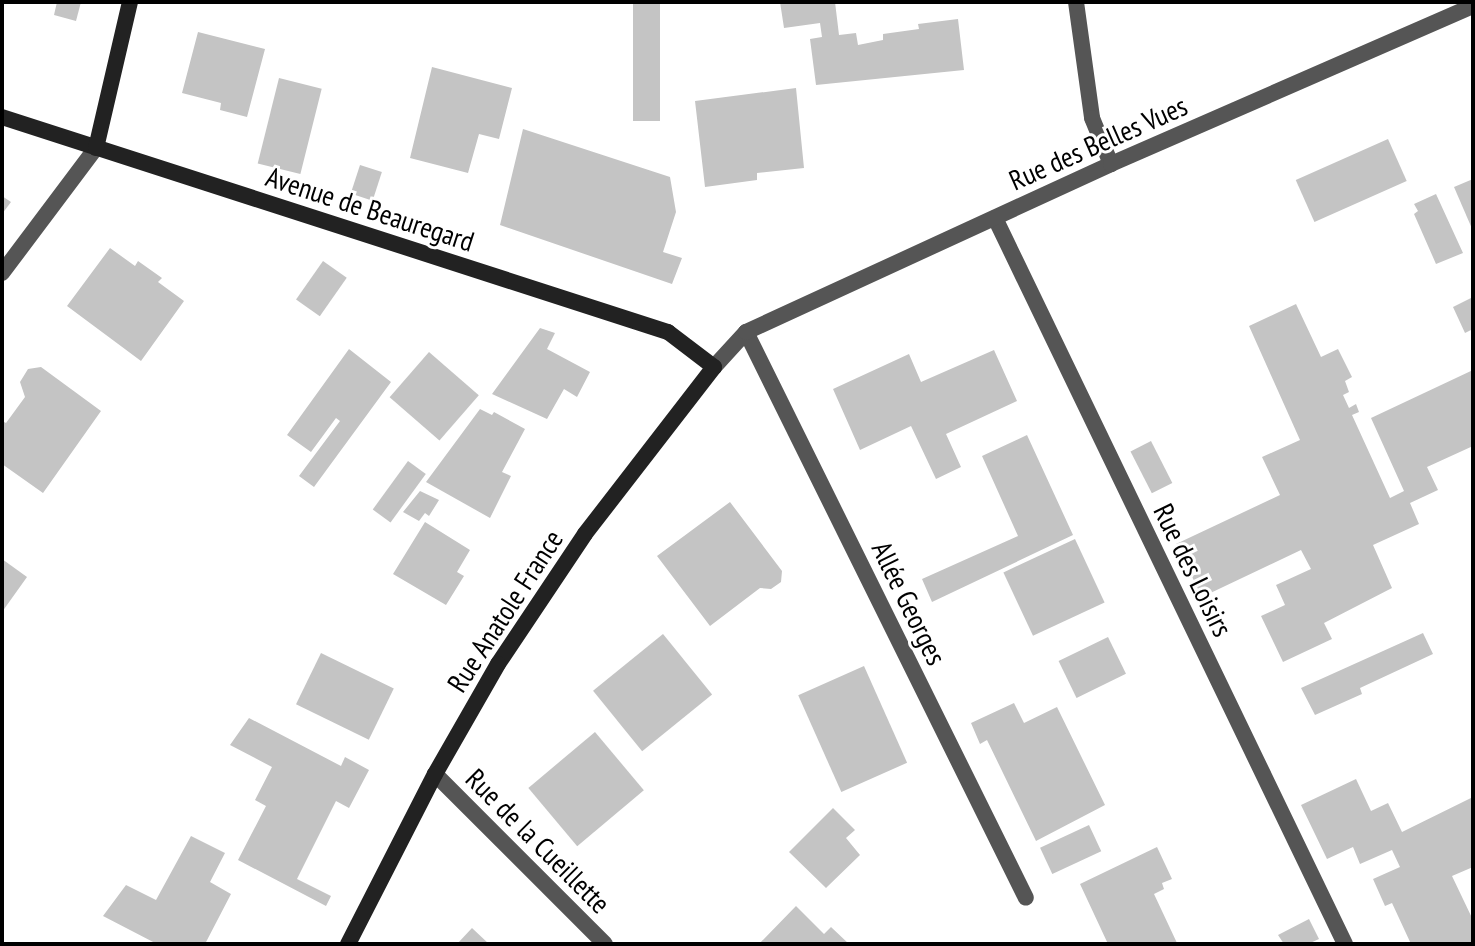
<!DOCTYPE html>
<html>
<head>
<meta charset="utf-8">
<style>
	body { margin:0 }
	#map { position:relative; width:1475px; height:946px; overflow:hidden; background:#fff; font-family:"PT Sans Narrow",sans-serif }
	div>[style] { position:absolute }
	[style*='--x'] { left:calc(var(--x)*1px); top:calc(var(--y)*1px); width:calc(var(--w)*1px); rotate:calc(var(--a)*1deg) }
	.building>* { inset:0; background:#c4c4c4; transform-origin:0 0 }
	.lane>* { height:16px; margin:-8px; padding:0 8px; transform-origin:8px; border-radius:8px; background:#555 }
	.street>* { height:16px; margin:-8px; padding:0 8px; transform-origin:8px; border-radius:8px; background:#555 }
	.secondary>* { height:16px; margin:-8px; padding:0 8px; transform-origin:8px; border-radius:8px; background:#222 }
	span { translate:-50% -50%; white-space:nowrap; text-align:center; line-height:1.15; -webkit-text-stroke:6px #fff; paint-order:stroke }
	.street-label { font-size:28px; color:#000 }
	.frame { position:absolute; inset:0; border:4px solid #000; pointer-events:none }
</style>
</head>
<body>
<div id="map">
	<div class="building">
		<i style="clip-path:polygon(57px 2px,81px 2px,76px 21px,54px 15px)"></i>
		<i style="left:633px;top:2px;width:27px;height:119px"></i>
		<i style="clip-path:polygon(780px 2px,835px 2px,839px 35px,856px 33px,858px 45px,883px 40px,883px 34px,919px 29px,918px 24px,958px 19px,964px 70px,816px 85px,810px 39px,822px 37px,820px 23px,784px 28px)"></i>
		<i style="clip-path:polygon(198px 32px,265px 49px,247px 117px,220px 110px,221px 103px,182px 93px)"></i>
		<i style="clip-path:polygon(432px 67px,512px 88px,499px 139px,479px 134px,468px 173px,410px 158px)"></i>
		<i style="left:279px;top:78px;width:44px;height:88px;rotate:14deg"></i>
		<i style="clip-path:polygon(796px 88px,804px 168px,757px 173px,757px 180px,705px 187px,695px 101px)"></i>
		<i style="clip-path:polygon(523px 129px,670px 177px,676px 212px,663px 252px,682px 258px,672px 284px,500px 225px)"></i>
		<i style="left:1388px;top:139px;width:46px;height:101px;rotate:66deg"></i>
		<i style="left:360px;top:165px;width:23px;height:30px;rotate:18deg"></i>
		<i style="clip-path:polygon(1473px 179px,1473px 231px,1454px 187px)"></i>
		<i style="clip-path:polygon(1436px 194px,1463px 253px,1436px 264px,1414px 214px,1418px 211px,1414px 204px)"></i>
		<i style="clip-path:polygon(2px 196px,11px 202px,2px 214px)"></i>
		<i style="clip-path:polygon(110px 248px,135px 266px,138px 261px,162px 278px,158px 282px,184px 301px,141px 361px,67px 306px)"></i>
		<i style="left:323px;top:261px;width:29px;height:47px;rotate:35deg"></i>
		<i style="clip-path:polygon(1473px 297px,1473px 329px,1465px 333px,1453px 307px)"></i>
		<i style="clip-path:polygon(1296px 304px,1321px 357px,1338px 349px,1352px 377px,1345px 381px,1349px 392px,1343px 395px,1349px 408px,1356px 404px,1359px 412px,1352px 415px,1390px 498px,1404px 491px,1371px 418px,1473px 370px,1473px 446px,1427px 467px,1438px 490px,1410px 503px,1419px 524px,1373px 545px,1392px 588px,1324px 623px,1332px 639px,1283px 662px,1261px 616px,1285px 605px,1276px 585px,1311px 569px,1301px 550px,1202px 597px,1176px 544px,1280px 495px,1262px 457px,1300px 440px,1249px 326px)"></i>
		<i style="clip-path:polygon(540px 328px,555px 333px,547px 349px,590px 372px,577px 397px,564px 389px,547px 419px,492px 394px)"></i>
		<i style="clip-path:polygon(349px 349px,391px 382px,314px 487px,299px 476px,340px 421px,336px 418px,311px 452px,287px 435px)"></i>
		<i style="clip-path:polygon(994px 350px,1017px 401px,946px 434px,961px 467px,936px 479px,911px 426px,860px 450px,833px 389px,909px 354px,921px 382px)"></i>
		<i style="left:429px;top:352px;width:66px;height:60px;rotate:41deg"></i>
		<i style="clip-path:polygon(41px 367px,101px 411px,43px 493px,2px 464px,2px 421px,6px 423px,25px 397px,20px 382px,28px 369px)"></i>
		<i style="clip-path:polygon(480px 409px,492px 415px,494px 412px,525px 429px,502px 472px,511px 476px,490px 518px,426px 482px)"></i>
		<i style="clip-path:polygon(1027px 435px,1073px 535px,932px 602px,922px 579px,1018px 536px,982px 456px)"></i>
		<i style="left:1151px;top:441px;width:47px;height:23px;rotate:63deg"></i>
		<i style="left:408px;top:461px;width:22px;height:60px;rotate:36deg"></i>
		<i style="clip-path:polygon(420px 491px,439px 500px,429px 516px,425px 513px,419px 521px,403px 512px)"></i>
		<i style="clip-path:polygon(730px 502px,782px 571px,781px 582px,771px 589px,760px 588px,710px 626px,657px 556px)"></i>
		<i style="clip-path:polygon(425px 522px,470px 550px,457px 572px,464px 576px,446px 605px,393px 574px)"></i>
		<i style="left:1075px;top:539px;width:70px;height:79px;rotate:65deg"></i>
		<i style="clip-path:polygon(2px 559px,27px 577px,2px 612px)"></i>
		<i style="clip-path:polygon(1423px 633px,1433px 654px,1360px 688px,1362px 694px,1315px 715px,1301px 688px)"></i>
		<i style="left:663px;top:634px;width:78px;height:90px;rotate:51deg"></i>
		<i style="left:1108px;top:637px;width:41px;height:55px;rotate:64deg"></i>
		<i style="left:321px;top:653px;width:81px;height:57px;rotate:26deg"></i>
		<i style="left:864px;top:666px;width:106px;height:72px;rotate:66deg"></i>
		<i style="clip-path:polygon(1014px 703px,1024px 723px,1057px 707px,1105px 805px,1036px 841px,987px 740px,980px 744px,971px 723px)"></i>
		<i style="clip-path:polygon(249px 718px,341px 766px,345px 757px,369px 770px,349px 808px,336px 801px,297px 879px,331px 896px,326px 906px,238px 860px,266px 806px,255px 800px,272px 767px,230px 745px)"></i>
		<i style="left:595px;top:732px;width:76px;height:87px;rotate:50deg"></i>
		<i style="clip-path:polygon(1356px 779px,1371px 811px,1388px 803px,1402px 832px,1473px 797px,1473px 867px,1452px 876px,1473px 920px,1473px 944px,1411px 944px,1392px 903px,1385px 906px,1373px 879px,1400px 867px,1392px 850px,1360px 864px,1353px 847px,1327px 859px,1301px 805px)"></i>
		<i style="clip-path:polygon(833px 808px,855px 830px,846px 838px,860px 855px,826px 888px,789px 852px)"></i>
		<i style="left:1089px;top:825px;width:29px;height:54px;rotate:65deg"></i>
		<i style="clip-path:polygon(191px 836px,225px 853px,210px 882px,231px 894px,205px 944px,157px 944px,103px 916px,126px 885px,156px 900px)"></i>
		<i style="clip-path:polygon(1157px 847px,1172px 879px,1162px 883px,1164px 889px,1154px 894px,1177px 943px,1108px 944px,1080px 884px)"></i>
		<i style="clip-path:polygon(796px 906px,824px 934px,831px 927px,849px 944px,759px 944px)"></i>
		<i style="clip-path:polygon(1309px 919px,1319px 939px,1308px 944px,1284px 944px,1278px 935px)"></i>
		<i style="clip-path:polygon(472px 928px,489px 944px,457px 944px)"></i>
	</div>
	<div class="lane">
		<i style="--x:746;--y:332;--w:631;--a:63.68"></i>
	</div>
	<div class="street">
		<i style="--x:1076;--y:2;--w:117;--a:82.1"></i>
		<i style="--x:1092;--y:118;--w:50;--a:67.6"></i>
		<i style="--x:995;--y:218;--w:806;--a:64.26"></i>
		<i style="--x:2;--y:273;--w:156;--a:-53.1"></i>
		<i style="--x:714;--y:367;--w:47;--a:-47.6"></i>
		<i style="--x:746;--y:332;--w:402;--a:-24.7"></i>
		<i style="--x:1111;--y:164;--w:395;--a:-23.6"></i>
		<i style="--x:435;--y:774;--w:240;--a:45"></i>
	</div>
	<div class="secondary">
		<i style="--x:2;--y:117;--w:700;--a:17.89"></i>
		<i style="--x:668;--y:332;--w:58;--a:37.3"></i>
		<i style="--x:714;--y:367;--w:211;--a:127.7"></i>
		<i style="--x:585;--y:534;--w:156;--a:123.8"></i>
		<i style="--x:498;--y:664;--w:127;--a:119.8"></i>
		<i style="--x:435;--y:774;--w:191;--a:117.1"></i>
		<i style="--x:96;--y:148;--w:150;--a:-76.9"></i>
	</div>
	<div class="street-label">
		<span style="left:1098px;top:143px;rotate:-24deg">Rue des Belles Vues</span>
		<span style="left:370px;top:209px;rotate:18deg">Avenue de Beauregard</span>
		<span style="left:1193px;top:570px;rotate:64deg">Rue des Loisirs</span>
		<span style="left:909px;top:603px;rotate:64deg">Allée Georges</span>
		<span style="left:505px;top:611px;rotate:-57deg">Rue Anatole France</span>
		<span style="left:538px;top:841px;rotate:45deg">Rue de la Cueillette</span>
	</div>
	<div class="frame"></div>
</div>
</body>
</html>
